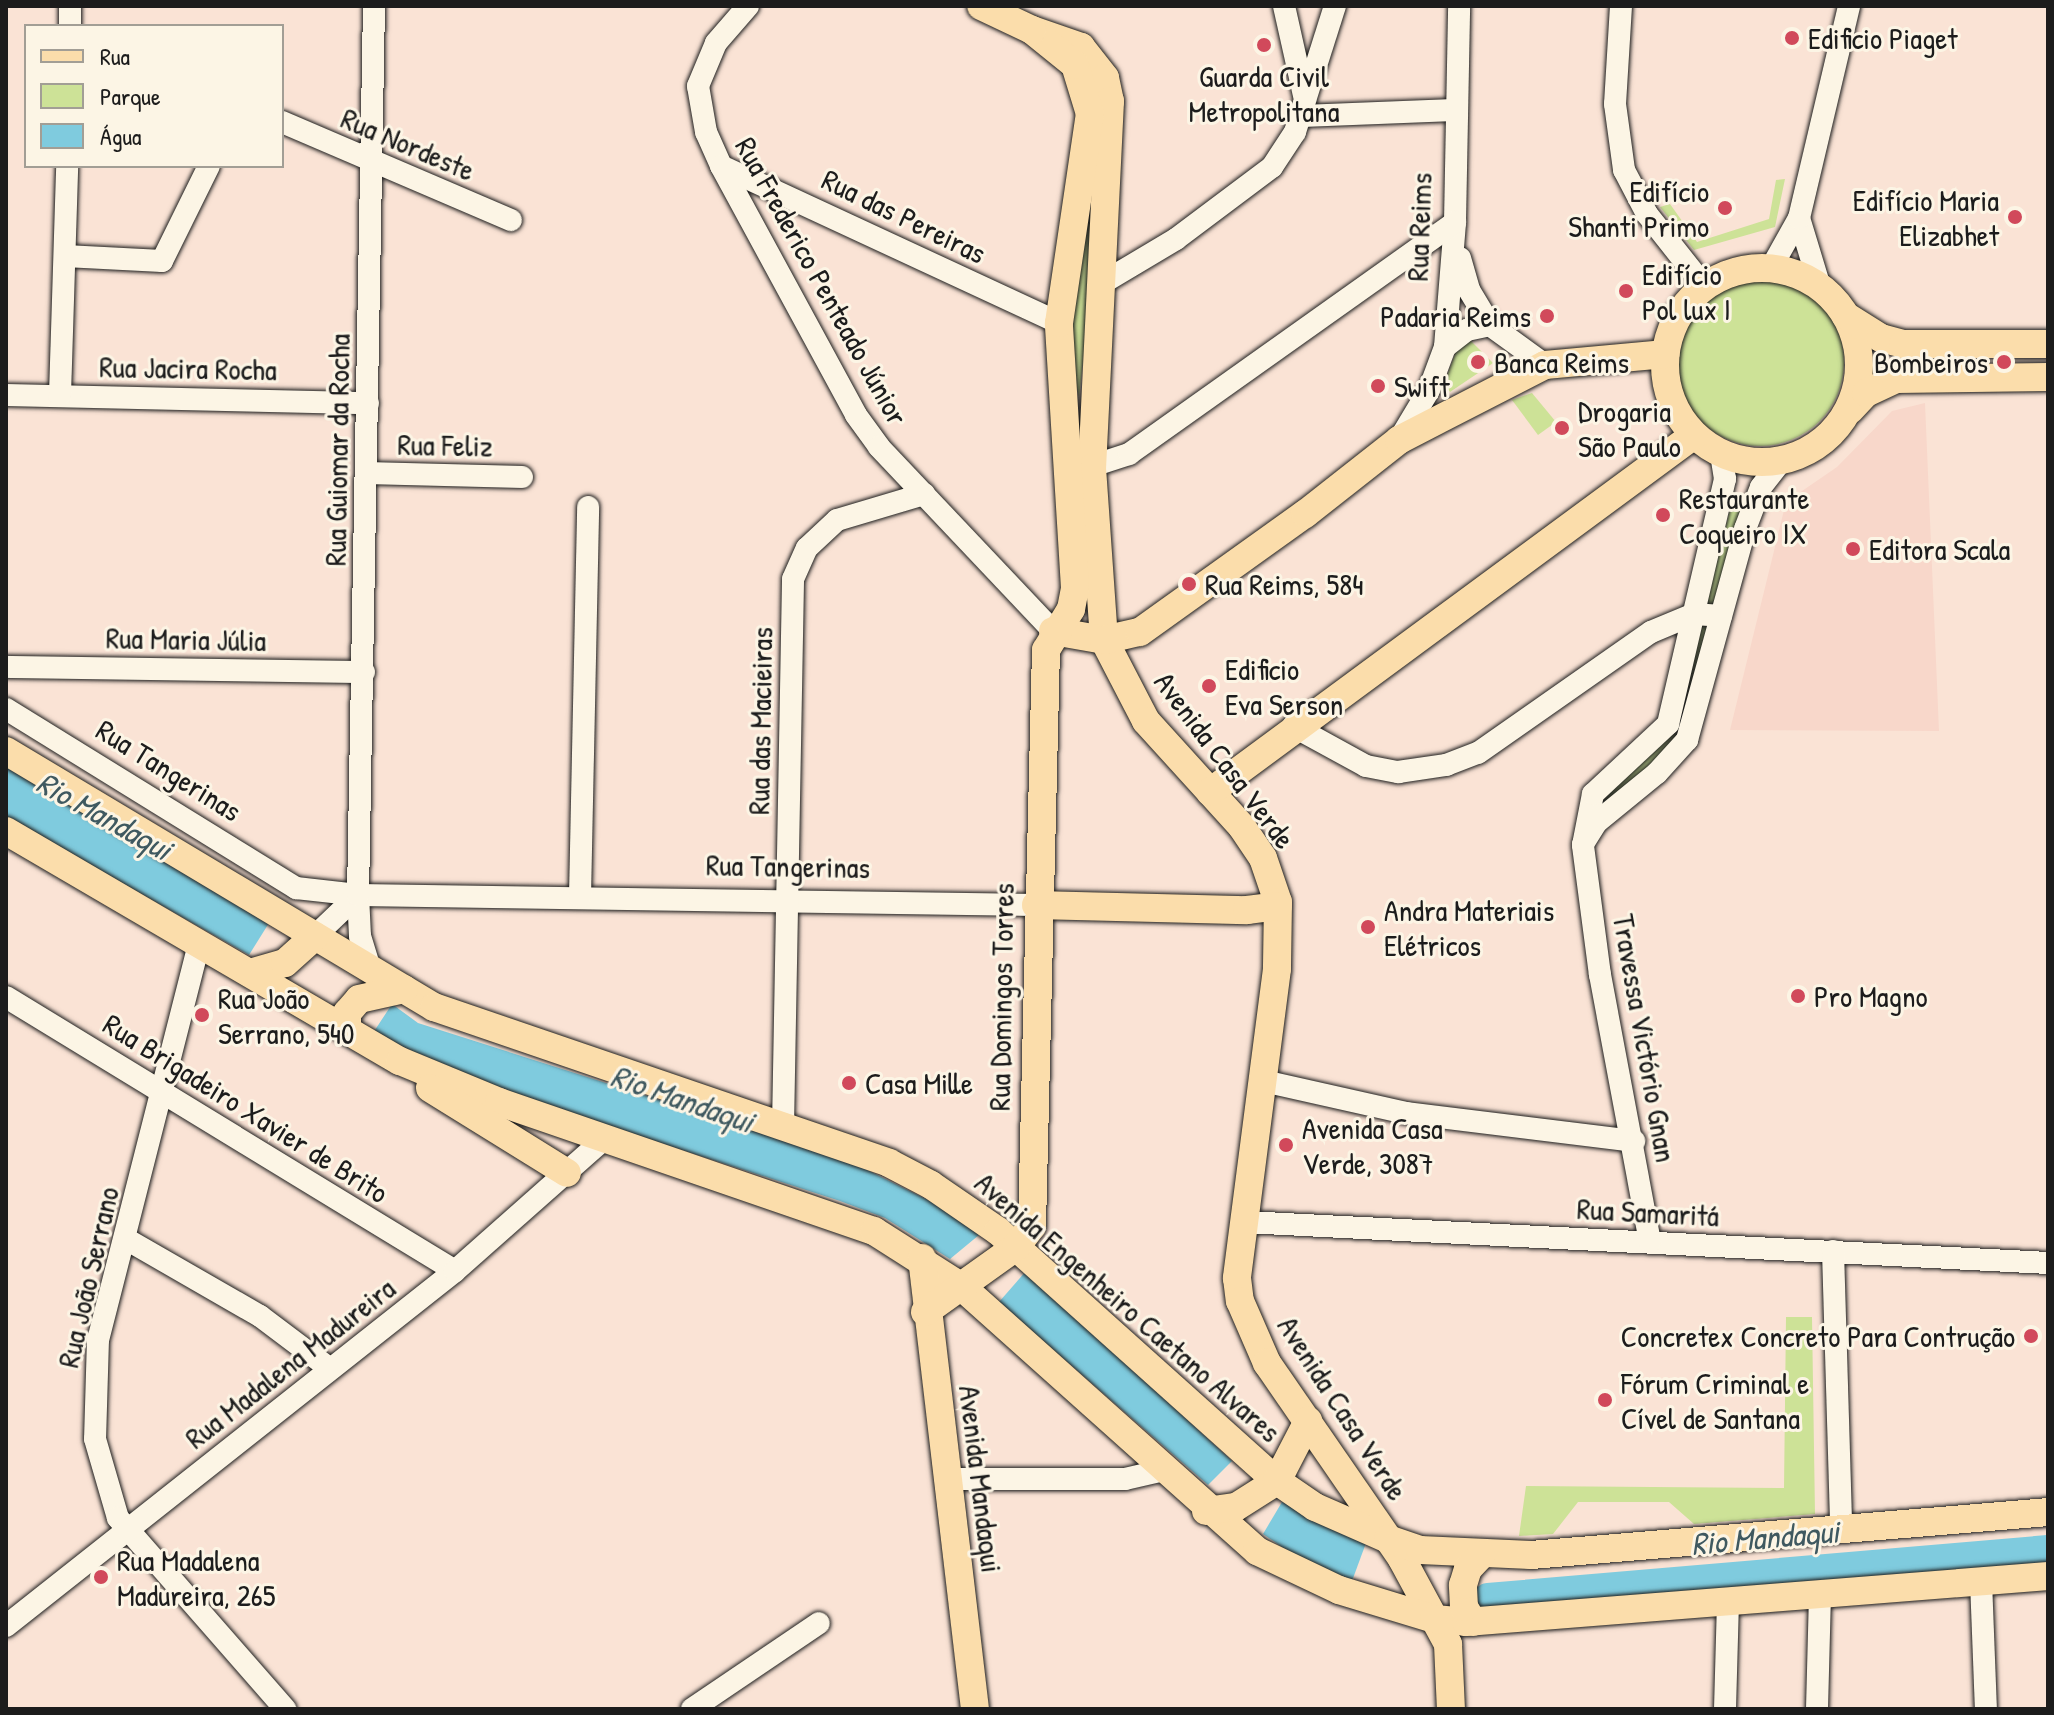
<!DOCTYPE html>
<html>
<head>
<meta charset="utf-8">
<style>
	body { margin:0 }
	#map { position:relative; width:2054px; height:1715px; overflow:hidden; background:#fae3d5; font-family:"Patrick Hand",sans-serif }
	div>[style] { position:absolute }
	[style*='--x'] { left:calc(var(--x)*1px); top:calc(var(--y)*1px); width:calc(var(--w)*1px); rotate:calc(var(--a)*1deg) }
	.built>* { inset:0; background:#f8d7ca }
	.green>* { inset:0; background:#cde297 }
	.round { border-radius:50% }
	.water>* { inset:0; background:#7fcbde }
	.river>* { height:30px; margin:-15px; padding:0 15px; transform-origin:15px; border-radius:15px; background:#7fcbde }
	.roads { filter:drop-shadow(0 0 2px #1c1c1c) drop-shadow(0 0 2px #1c1c1c) }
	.minor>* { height:22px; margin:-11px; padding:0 11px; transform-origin:11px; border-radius:11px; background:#fcf5e5 }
	.major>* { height:28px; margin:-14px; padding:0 14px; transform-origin:14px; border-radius:14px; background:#fbddab }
	.major>.ring { margin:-14px; padding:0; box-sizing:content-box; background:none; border:28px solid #fbddab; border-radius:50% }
	.dots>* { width:22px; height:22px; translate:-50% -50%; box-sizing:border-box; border:4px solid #fcf5e5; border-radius:50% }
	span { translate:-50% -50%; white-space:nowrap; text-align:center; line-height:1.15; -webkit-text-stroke:6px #fcf5e5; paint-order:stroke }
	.poi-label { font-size:30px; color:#1c1c1c }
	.left { translate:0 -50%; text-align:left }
	.right { translate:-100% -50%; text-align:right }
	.street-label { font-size:30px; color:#1c1c1c }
	.water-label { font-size:32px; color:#3f5960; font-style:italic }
	.frame { position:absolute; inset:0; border:8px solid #1c1c1c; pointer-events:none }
	.legend { position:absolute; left:24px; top:24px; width:260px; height:144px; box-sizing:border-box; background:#fcf5e5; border:2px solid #a29e95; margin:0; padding:10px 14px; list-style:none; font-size:24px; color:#1c1c1c }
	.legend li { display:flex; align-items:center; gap:16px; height:40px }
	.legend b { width:40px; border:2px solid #a29e95 }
</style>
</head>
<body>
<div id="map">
	<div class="built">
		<i style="clip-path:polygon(1925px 403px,1939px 731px,1730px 730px,1786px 502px,1837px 467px,1892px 411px)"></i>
	</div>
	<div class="green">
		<i style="clip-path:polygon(1785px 179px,1775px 227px,1694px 250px,1660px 207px,1670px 204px,1697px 242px,1769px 219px,1776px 180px)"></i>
		<i style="clip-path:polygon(1093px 204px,1084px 353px,1079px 397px,1066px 346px,1085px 225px)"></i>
		<i class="round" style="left:1676px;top:278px;width:168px;height:168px"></i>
		<i style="clip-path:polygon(1469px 339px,1493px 363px,1450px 392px,1444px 384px,1459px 343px)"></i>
		<i style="clip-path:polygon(1532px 393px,1556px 422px,1538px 435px,1512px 400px)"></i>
		<i style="clip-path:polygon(1733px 498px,1744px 500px,1680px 736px,1595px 818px,1593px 807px,1673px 731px)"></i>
		<i style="clip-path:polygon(1786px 1317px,1812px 1317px,1815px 1514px,1694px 1524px,1669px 1502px,1578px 1502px,1553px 1534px,1519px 1536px,1526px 1486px,1784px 1488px)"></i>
	</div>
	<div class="water">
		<i style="clip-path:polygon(6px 767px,269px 923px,249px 955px,6px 817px)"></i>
		<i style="clip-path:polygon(392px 1004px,418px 1023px,845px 1159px,952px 1212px,979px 1235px,950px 1259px,885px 1218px,840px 1201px,496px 1090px,373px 1033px)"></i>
		<i style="clip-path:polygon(1026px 1271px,1232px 1461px,1208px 1485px,999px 1302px)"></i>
		<i style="clip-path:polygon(1282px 1502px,1366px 1543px,1352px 1581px,1295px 1556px,1263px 1534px)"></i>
	</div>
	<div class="river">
		<i style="--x:1488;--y:1598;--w:562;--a:-4.9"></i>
	</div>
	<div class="roads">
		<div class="minor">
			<i style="--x:70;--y:6;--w:20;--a:90"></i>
			<i style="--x:748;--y:6;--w:49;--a:130.9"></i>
			<i style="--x:716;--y:43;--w:47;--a:112.7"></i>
			<i style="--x:698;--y:86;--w:47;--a:80.1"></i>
			<i style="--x:706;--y:132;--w:37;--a:66"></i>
			<i style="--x:721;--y:166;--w:283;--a:61.5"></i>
			<i style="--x:856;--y:415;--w:39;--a:54"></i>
			<i style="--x:879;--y:447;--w:253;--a:46.6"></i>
			<i style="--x:1284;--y:6;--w:96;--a:77.4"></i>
			<i style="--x:1621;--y:6;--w:98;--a:93.5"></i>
			<i style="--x:1615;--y:104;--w:67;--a:82.2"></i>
			<i style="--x:1624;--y:170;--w:50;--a:62.4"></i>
			<i style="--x:1647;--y:214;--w:92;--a:51.6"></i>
			<i style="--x:1300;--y:116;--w:156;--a:-2.2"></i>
			<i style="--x:282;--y:122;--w:249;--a:23.2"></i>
			<i style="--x:721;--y:166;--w:373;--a:24.9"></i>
			<i style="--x:1799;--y:218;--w:72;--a:73.1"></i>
			<i style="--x:65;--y:256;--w:97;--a:3"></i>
			<i style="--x:162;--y:261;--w:106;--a:-63.7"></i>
			<i style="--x:1460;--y:258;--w:33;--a:74"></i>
			<i style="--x:1469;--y:290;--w:41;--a:59"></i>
			<i style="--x:1490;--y:325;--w:68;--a:36"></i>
			<i style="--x:1771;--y:268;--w:57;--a:-60.8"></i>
			<i style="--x:1799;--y:218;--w:218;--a:-76.7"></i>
			<i style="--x:1104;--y:282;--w:84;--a:-30.8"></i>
			<i style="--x:1176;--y:239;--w:120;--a:-36.9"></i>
			<i style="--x:1272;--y:167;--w:42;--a:-56.7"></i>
			<i style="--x:1295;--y:132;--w:132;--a:-72.4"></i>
			<i style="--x:1445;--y:347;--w:28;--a:-38"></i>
			<i style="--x:1467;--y:330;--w:24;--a:-12"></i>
			<i style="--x:6;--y:395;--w:362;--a:1.3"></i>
			<i style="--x:60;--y:395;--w:229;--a:-88.2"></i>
			<i style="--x:1399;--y:440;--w:58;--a:-59"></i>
			<i style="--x:1429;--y:390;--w:46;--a:-69.6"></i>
			<i style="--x:1445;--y:347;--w:125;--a:-85.4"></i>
			<i style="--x:1455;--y:222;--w:216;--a:-88.9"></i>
			<i style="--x:1077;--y:471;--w:55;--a:-18.1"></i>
			<i style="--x:1129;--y:454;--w:400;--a:-35.4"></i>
			<i style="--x:367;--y:473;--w:155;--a:1.5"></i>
			<i style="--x:6;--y:667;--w:358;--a:0.8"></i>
			<i style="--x:6;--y:709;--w:341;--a:31.7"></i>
			<i style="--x:296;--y:888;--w:62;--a:6.4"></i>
			<i style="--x:358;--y:895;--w:678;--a:0.85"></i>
			<i style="--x:1293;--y:726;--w:83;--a:28.7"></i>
			<i style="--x:1366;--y:766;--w:33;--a:11"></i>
			<i style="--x:1398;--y:772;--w:49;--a:-8.3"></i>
			<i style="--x:1446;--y:765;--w:34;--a:-21"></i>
			<i style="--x:1478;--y:753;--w:211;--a:-35"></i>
			<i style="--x:1651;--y:632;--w:47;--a:-22.7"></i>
			<i style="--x:1694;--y:614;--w:27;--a:4"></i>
			<i style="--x:1583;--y:844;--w:26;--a:-58"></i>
			<i style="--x:1597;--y:822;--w:77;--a:-39.2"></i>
			<i style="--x:1657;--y:773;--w:45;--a:-47.7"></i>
			<i style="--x:1687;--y:740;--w:219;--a:-74.6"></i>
			<i style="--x:1745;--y:529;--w:45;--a:-69.1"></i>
			<i style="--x:1761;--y:487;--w:33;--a:-52"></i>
			<i style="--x:358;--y:895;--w:41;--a:87.2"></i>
			<i style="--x:360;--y:936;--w:34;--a:73"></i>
			<i style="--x:580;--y:897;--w:390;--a:-88.8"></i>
			<i style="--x:315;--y:936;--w:59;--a:-43.6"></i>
			<i style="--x:358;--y:895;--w:889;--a:-88.97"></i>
			<i style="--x:199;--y:944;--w:408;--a:104.3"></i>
			<i style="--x:98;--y:1339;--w:100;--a:91.7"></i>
			<i style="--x:95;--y:1439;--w:82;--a:73.8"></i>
			<i style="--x:118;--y:1518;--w:254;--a:48.8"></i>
			<i style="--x:6;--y:997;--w:526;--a:31.39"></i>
			<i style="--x:1263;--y:1081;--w:147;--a:12.6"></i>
			<i style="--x:1406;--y:1113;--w:230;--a:7"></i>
			<i style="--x:783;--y:1127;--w:548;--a:-88.95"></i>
			<i style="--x:793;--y:579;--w:34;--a:-66"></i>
			<i style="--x:807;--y:548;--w:41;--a:-43"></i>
			<i style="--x:837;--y:520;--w:91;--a:-16.6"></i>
			<i style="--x:1245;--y:1222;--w:804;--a:2.92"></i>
			<i style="--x:126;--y:1239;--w:155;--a:29.9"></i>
			<i style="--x:260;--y:1316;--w:86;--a:37"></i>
			<i style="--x:1650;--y:1242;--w:272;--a:-100.6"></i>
			<i style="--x:1600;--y:975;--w:131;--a:-97.5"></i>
			<i style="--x:1583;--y:845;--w:52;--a:-78.9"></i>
			<i style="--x:1593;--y:794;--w:103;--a:-43"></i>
			<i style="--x:1668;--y:724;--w:252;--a:-76.9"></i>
			<i style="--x:1725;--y:479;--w:26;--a:-99"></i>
			<i style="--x:1833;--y:1251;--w:277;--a:88.3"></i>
			<i style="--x:948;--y:1479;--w:177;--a:0"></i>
			<i style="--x:1125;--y:1479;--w:40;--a:-13"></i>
			<i style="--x:1981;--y:1581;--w:128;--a:87.8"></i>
			<i style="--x:6;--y:1626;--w:572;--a:-38.33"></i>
			<i style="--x:455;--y:1271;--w:199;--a:-41.5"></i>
			<i style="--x:692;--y:1709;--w:153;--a:-34.1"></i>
			<i style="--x:1725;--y:1709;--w:107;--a:-88.4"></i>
			<i style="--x:1817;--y:1709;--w:112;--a:-88.5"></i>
		</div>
		<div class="major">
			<i style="--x:1032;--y:30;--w:52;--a:19.1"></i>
			<i style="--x:1081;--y:47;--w:39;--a:52"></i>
			<i style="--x:1105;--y:78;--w:24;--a:78"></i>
			<i style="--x:1110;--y:101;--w:367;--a:92.8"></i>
			<i style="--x:1092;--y:468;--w:172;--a:86"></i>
			<i style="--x:1104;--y:640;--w:91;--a:62.6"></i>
			<i style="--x:1146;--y:721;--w:143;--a:47.8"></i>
			<i style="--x:1242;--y:827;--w:37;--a:56"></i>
			<i style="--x:1263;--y:858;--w:46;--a:71.2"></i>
			<i style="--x:1278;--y:902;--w:67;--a:90.9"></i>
			<i style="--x:1277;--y:969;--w:312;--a:97.4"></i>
			<i style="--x:1237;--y:1278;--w:23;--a:83"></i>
			<i style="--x:1240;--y:1301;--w:68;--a:66.5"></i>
			<i style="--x:1267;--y:1363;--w:238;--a:55.4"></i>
			<i style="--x:1402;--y:1559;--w:97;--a:61.6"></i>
			<i style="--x:1448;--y:1644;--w:65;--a:87.4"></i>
			<i class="ring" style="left:1665px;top:268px;width:166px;height:166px"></i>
			<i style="--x:1846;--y:316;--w:41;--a:32.2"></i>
			<i style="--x:1881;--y:338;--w:23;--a:15"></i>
			<i style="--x:1903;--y:344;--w:145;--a:0"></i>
			<i style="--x:1850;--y:410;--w:23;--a:-47"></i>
			<i style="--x:1866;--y:393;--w:33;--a:-25"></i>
			<i style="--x:1896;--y:379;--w:152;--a:-0.8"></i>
			<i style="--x:1053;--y:631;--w:52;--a:10"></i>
			<i style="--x:1104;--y:640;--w:37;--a:-13"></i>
			<i style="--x:1140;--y:632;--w:203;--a:-35.6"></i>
			<i style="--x:1305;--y:514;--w:120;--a:-38.2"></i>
			<i style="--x:1399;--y:440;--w:164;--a:-27.2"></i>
			<i style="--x:1545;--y:365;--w:121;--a:-5.2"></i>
			<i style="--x:6;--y:751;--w:499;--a:30.9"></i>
			<i style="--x:434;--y:1007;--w:481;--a:18.9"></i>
			<i style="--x:889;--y:1163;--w:47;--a:27.6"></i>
			<i style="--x:931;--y:1185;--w:81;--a:34.5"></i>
			<i style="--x:998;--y:1231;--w:375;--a:41.9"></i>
			<i style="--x:1277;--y:1481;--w:46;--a:34.4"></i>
			<i style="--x:1315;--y:1507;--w:80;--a:23.7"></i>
			<i style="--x:1388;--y:1539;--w:34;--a:19"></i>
			<i style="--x:1420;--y:1550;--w:111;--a:2.6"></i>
			<i style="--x:1531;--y:1555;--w:519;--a:-4.75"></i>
			<i style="--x:1210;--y:792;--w:601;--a:-36.41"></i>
			<i style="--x:6;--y:831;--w:456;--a:30.3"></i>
			<i style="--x:400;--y:1061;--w:107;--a:22.5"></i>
			<i style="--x:499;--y:1102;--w:397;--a:19"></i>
			<i style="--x:874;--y:1231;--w:104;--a:32.5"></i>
			<i style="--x:962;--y:1287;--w:396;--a:41.8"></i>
			<i style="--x:1257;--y:1551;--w:91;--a:25.4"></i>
			<i style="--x:1339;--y:1590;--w:99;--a:17"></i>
			<i style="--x:1434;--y:1619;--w:32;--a:5"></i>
			<i style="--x:1466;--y:1622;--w:584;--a:-4.52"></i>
			<i style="--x:1036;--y:905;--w:211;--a:1.4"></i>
			<i style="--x:1247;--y:910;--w:31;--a:-7"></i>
			<i style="--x:250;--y:973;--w:36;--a:-16"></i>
			<i style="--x:285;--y:963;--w:40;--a:-42"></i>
			<i style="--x:347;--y:1030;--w:17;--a:-90"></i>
			<i style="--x:347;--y:1013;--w:18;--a:-49"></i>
			<i style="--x:359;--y:999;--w:46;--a:-12.5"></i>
			<i style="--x:430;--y:1088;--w:161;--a:31.8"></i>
			<i style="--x:922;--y:1258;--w:454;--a:83.3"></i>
			<i style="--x:925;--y:1312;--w:112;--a:-35.5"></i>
			<i style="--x:1016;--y:1247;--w:26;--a:-53"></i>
			<i style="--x:1032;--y:1226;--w:576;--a:-88.61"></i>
			<i style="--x:1046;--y:650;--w:48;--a:-58.6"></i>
			<i style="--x:1071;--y:609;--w:21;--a:-79"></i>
			<i style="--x:1075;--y:588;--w:265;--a:-93.5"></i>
			<i style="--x:1059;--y:323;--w:211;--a:-81.6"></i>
			<i style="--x:1090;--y:114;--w:51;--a:-107"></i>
			<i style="--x:1075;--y:65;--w:55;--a:-140.9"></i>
			<i style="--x:1032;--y:30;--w:56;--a:-154.8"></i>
			<i style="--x:1206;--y:1511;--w:30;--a:-8"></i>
			<i style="--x:1236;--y:1507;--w:49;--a:-32.4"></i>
			<i style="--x:1277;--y:1481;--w:68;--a:-62.7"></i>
			<i style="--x:1473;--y:1622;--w:17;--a:-121"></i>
			<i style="--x:1464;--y:1607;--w:22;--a:-93"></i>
			<i style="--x:1463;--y:1585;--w:17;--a:-73"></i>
			<i style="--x:1468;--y:1569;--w:19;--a:-47"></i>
		</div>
	</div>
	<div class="dots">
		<i style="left:1792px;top:38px;background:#d1495b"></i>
		<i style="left:1264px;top:45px;background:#d1495b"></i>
		<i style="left:1725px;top:208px;background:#d1495b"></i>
		<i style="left:2015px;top:217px;background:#d1495b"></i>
		<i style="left:1626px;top:291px;background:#d1495b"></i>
		<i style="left:1547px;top:316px;background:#d1495b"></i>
		<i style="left:1478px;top:362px;background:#d1495b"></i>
		<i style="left:2004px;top:362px;background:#d1495b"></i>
		<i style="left:1378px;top:386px;background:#d1495b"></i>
		<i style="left:1562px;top:428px;background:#d1495b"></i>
		<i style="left:1663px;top:515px;background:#d1495b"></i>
		<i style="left:1853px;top:549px;background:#d1495b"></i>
		<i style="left:1189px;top:584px;background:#d1495b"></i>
		<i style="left:1209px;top:686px;background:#d1495b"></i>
		<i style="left:1368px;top:927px;background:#d1495b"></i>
		<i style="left:1798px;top:996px;background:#d1495b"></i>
		<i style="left:202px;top:1015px;background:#d1495b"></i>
		<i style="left:849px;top:1083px;background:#d1495b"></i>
		<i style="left:1286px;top:1145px;background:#d1495b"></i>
		<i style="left:2031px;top:1336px;background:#d1495b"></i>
		<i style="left:1605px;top:1400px;background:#d1495b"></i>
		<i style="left:101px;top:1577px;background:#d1495b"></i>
	</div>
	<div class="poi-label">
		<span class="left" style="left:1808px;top:38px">Edificio Piaget</span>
		<span style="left:1264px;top:93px">Guarda Civil<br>Metropolitana</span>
		<span class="right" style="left:1709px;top:208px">Edifício<br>Shanti Primo</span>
		<span class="right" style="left:1999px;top:217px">Edifício Maria<br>Elizabhet</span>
		<span class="left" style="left:1642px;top:291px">Edifício<br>Pol lux I</span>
		<span class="right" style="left:1531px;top:316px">Padaria Reims</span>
		<span class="left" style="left:1494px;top:362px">Banca Reims</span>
		<span class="right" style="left:1988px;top:362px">Bombeiros</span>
		<span class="left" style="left:1394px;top:386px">Swift</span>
		<span class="left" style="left:1578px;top:428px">Drogaria<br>São Paulo</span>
		<span class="left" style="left:1679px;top:515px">Restaurante<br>Coqueiro IX</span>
		<span class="left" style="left:1869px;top:549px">Editora Scala</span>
		<span class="left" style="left:1205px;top:584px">Rua Reims, 584</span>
		<span class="left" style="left:1225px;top:686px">Edificio<br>Eva Serson</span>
		<span class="left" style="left:1384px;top:927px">Andra Materiais<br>Elétricos</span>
		<span class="left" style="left:1814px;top:996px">Pro Magno</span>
		<span class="left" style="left:218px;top:1015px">Rua João<br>Serrano, 540</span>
		<span class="left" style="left:865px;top:1083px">Casa Mille</span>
		<span class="left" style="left:1302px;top:1145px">Avenida Casa<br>Verde, 3087</span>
		<span class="right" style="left:2015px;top:1336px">Concretex Concreto Para Contrução</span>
		<span class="left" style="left:1621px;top:1400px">Fórum Criminal e<br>Cível de Santana</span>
		<span class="left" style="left:117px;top:1577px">Rua Madalena<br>Madureira, 265</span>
	</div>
	<div class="street-label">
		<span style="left:408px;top:144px;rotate:23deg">Rua Nordeste</span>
		<span style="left:904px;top:216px;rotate:26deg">Rua das Pereiras</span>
		<span style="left:1419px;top:227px;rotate:-88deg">Rua Reims</span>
		<span style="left:822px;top:281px;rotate:61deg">Rua Frederico Penteado Júnior</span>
		<span style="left:188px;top:368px;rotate:1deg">Rua Jacira Rocha</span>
		<span style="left:445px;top:445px;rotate:1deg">Rua Feliz</span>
		<span style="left:337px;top:450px;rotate:-89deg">Rua Guiomar da Rocha</span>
		<span style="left:186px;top:639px;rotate:1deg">Rua Maria Júlia</span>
		<span style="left:760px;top:721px;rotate:-89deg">Rua das Macieiras</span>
		<span style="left:1225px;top:760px;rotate:53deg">Avenida Casa Verde</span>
		<span style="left:169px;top:770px;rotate:32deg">Rua Tangerinas</span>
		<span style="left:788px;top:866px;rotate:1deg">Rua Tangerinas</span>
		<span style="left:1001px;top:997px;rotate:-89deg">Rua Domingos Torres</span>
		<span style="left:1645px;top:1038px;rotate:80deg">Travessa Victório Gnan</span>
		<span style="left:246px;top:1108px;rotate:32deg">Rua Brigadeiro Xavier de Brito</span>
		<span style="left:1648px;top:1212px;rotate:3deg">Rua Samaritá</span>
		<span style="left:88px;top:1277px;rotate:-77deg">Rua João Serrano</span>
		<span style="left:1128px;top:1307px;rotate:41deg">Avenida Engenheiro Caetano Alvares</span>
		<span style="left:290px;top:1363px;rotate:-38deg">Rua Madalena Madureira</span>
		<span style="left:1343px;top:1408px;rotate:57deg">Avenida Casa Verde</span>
		<span style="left:981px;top:1479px;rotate:83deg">Avenida Mandaqui</span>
	</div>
	<div class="water-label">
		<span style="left:104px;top:816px;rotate:29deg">Rio Mandaqui</span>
		<span style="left:682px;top:1099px;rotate:19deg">Rio Mandaqui</span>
		<span style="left:1765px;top:1538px;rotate:-5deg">Rio Mandaqui</span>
	</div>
	<div class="frame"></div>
	<ul class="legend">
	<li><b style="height:10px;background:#fbddab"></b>Rua</li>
	<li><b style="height:22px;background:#cde297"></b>Parque</li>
	<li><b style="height:22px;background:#7fcbde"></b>Água</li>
	</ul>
</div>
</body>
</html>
